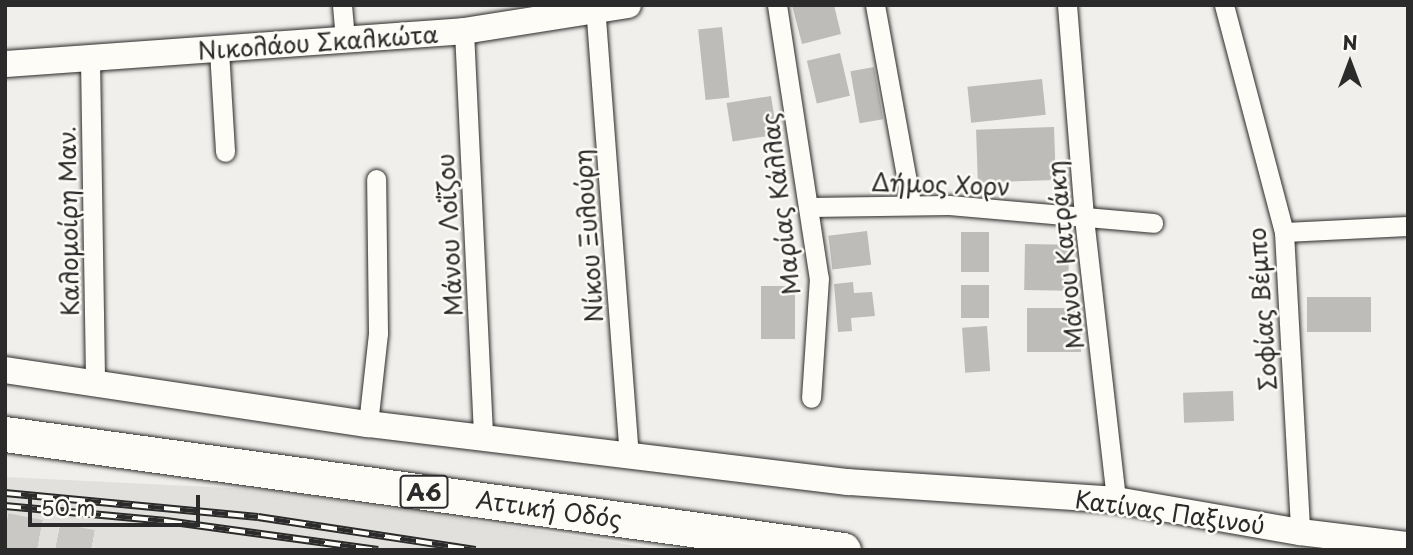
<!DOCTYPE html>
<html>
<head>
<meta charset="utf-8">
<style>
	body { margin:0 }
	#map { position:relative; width:1413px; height:555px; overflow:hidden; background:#f0efeb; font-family:"Playpen Sans",sans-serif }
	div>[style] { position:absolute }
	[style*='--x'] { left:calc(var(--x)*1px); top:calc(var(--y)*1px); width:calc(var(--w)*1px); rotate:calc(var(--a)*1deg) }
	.built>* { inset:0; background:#e1e0dc }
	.building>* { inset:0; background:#bdbcb8; transform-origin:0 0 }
	.highway-tunnel>* { height:35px; margin-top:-17.5px; transform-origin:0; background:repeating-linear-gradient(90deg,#c9c8c5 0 35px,transparent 0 53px) }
	.roads { filter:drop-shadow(0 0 2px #2b2b2b) drop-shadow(0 0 2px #2b2b2b) }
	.street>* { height:19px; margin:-9.5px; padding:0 9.5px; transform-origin:9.5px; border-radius:9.5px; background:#fdfcf7 }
	.secondary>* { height:26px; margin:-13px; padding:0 13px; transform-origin:13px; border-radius:13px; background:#fdfcf7 }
	.highway>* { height:35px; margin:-17.5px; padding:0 17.5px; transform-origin:17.5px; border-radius:17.5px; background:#fdfcf7 }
	.rail>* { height:8px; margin-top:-4px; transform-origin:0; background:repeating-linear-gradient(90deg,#fdfcf7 0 16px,#2b2b2b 0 32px); box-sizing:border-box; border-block:2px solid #2b2b2b }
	span { translate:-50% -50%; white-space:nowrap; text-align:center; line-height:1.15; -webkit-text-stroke:5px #fdfcf7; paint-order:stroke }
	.shield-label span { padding:2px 5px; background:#fdfcf7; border:2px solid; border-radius:5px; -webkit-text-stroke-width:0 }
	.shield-label { font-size:23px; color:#2b2b2b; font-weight:700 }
	.street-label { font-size:24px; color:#2b2b2b }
	.frame { position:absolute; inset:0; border:7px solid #2b2b2b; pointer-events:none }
	.north { position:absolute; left:1315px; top:28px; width:70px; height:70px; -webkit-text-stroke:5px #fdfcf7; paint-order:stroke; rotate:0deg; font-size:19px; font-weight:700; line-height:28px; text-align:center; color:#2b2b2b }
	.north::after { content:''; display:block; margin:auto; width:24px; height:32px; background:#2b2b2b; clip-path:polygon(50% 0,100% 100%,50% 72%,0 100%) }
	.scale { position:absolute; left:28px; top:495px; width:172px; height:32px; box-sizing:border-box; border:4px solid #2b2b2b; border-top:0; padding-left:9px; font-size:21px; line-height:24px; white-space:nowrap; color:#2b2b2b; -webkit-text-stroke:5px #fdfcf7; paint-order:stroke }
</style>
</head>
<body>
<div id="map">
	<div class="built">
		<i style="clip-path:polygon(5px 477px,271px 490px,664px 550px,5px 548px)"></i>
	</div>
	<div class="building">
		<i style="clip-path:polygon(792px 5px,834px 5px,841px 34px,802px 44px)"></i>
		<i style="left:722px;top:27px;width:71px;height:24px;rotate:84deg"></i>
		<i style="left:840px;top:53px;width:44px;height:34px;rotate:77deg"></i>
		<i style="left:874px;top:67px;width:53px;height:24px;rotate:80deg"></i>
		<i style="left:1042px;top:79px;width:36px;height:75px;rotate:84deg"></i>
		<i style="left:771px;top:96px;width:39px;height:45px;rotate:81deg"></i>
		<i style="left:1054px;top:127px;width:53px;height:78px;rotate:88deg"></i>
		<i style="left:867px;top:231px;width:34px;height:39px;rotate:83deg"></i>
		<i style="left:961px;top:232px;width:28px;height:40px"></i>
		<i style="left:1025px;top:244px;width:44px;height:46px;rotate:1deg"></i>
		<i style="clip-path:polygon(853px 282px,854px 293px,872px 292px,875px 316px,851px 318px,852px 331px,838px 332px,834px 284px)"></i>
		<i style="left:961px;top:285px;width:28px;height:33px"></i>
		<i style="left:761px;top:286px;width:34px;height:53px"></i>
		<i style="left:1371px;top:297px;width:35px;height:64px;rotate:90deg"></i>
		<i style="left:1081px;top:308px;width:44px;height:54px;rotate:90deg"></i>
		<i style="left:987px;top:326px;width:45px;height:25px;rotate:86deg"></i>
		<i style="left:1233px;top:391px;width:30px;height:50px;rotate:88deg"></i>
	</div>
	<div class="highway-tunnel">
		<i style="--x:5;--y:530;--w:104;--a:11.1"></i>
	</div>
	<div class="roads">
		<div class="street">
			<i style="--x:342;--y:5;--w:36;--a:85"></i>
			<i style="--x:595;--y:5;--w:453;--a:85.7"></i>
			<i style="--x:777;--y:5;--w:276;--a:81.3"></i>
			<i style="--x:819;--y:278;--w:120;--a:93.8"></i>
			<i style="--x:875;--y:5;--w:202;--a:79.7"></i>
			<i style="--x:1067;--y:5;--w:214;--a:85.4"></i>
			<i style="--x:1084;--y:218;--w:284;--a:83.5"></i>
			<i style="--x:1224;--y:5;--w:235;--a:75.2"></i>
			<i style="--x:1284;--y:232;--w:300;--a:86.9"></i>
			<i style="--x:464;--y:31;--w:406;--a:87.3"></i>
			<i style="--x:219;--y:50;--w:102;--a:86.6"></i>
			<i style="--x:90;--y:59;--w:323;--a:89.1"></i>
			<i style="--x:810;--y:207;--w:139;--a:-0.8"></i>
			<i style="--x:949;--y:205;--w:205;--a:5"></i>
			<i style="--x:1284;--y:232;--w:124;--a:-2.8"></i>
			<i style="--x:368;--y:424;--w:92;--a:-83.7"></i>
			<i style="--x:378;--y:333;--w:154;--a:-90.7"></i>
		</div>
		<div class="secondary">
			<i style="--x:5;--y:64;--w:460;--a:-4.1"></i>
			<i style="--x:464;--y:31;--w:166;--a:-9"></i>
			<i style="--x:5;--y:370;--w:367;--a:8.5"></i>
			<i style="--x:368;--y:424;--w:483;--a:6.9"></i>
			<i style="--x:848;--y:482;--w:269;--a:3.8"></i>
			<i style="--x:1116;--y:500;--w:187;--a:9.9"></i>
			<i style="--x:1300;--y:532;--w:109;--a:6.9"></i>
		</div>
		<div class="highway">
			<i style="--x:5;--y:434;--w:846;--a:7.88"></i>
		</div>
	</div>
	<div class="rail">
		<i style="--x:5;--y:493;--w:254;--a:5.4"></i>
		<i style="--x:258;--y:517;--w:220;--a:8.6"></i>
		<i style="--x:5;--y:506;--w:162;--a:5.3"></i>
		<i style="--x:166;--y:521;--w:214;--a:7.8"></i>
	</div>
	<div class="shield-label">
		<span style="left:424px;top:492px">Α6</span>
	</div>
	<div class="street-label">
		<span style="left:318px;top:42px;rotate:-4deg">Νικολάου Σκαλκώτα</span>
		<span style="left:941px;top:184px;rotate:2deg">Δήμος Χορν</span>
		<span style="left:780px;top:204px;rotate:-97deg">Μαρίας Κάλλας</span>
		<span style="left:68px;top:221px;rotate:-91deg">Καλομοίρη Μαν.</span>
		<span style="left:449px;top:235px;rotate:-93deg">Μάνου Λοΐζου</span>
		<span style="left:588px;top:236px;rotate:-94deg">Νίκου Ξυλούρη</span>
		<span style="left:1065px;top:255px;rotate:-96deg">Μάνου Κατράκη</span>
		<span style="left:1262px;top:309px;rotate:-94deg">Σοφίας Βέμπο</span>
		<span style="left:549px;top:509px;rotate:8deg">Αττική Οδός</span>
		<span style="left:1170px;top:512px;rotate:8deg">Κατίνας Παξινού</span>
	</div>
	<div class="frame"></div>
	<div class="north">N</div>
	<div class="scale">50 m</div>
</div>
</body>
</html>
